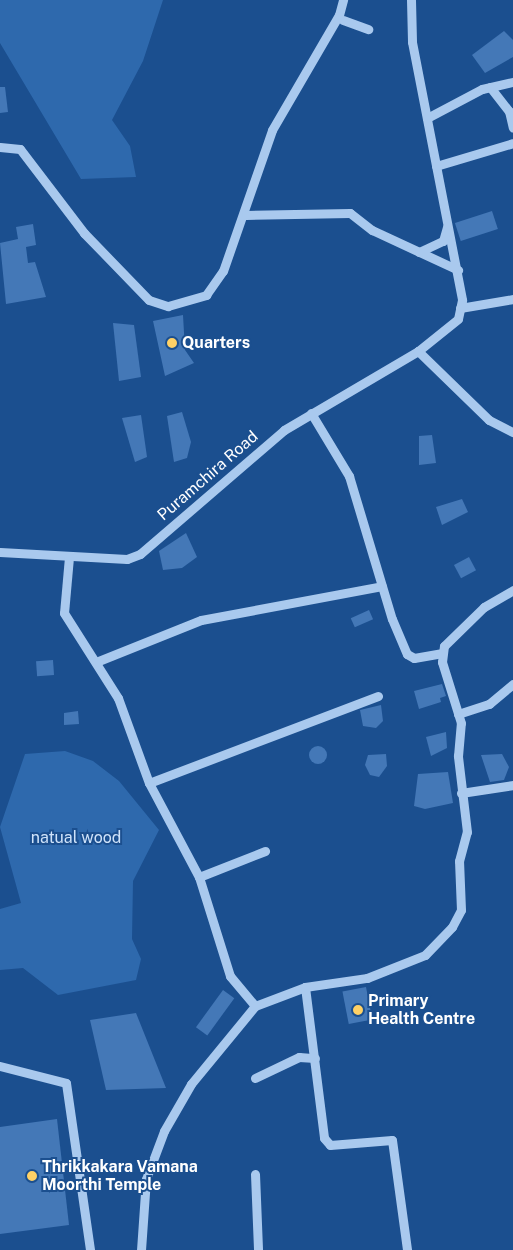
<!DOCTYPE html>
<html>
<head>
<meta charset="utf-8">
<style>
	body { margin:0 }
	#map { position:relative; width:513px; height:1250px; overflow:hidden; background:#1b4f8f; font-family:"Public Sans",sans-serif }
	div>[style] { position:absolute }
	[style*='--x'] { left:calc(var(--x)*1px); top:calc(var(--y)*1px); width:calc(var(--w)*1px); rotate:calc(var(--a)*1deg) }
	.green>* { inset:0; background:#2e69ad }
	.building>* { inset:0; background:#4478b7; transform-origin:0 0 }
	.round { border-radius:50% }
	.minor>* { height:9px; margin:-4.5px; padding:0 4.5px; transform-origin:4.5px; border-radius:4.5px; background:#a9c9ee }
	.dots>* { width:14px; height:14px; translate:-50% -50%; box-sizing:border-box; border:2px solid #1b4f8f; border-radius:50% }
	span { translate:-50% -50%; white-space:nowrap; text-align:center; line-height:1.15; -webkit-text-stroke:4px #1b4f8f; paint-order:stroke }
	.poi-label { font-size:16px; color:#fff; font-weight:700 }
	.left { translate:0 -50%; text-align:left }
	.street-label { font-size:16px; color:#fff }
	.park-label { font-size:16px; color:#cfe3fa }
</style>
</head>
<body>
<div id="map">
	<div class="green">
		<i style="clip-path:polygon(0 0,163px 0,143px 61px,112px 120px,130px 146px,136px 177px,81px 179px,0 43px)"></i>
		<i style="clip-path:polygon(65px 751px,93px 761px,119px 781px,159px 830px,133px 881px,132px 939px,141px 959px,136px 980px,58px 995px,23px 968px,0 970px,0 909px,21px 903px,0 827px,25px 754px)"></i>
	</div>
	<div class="building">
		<i style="clip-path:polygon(504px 31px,513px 40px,513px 57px,485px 73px,472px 55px)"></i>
		<i style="clip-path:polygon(0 87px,5px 87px,8px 112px,0 113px)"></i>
		<i style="left:492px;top:211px;width:19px;height:39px;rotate:72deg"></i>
		<i style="clip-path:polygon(33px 224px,36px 245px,26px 247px,28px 263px,35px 262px,46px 297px,6px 304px,0 243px,18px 239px,16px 227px)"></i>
		<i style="clip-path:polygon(183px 315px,185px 350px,194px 363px,165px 376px,153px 321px)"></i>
		<i style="clip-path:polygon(113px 323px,134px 325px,141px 377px,119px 381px)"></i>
		<i style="clip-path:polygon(182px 412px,191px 442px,187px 458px,174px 462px,167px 416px)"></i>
		<i style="clip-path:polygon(141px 415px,147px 457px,135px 462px,122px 418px)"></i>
		<i style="clip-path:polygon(432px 435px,436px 463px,419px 465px,419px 436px)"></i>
		<i style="clip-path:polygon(462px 499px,468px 512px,442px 525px,436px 507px)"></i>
		<i style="clip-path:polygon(186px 533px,197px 557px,182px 568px,163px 570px,159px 551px)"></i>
		<i style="left:469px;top:557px;width:15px;height:17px;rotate:62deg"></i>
		<i style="left:369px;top:610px;width:10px;height:20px;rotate:66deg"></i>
		<i style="left:53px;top:660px;width:15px;height:17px;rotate:86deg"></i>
		<i style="clip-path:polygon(442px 684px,446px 696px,440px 698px,441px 702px,419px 709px,414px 691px)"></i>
		<i style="clip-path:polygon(381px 705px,383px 721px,376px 728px,363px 726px,360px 710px)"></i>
		<i style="clip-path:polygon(78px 711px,79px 724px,64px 725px,64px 713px)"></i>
		<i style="clip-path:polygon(446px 732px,447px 748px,431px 756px,426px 737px)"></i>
		<i class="round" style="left:309px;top:746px;width:18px;height:18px"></i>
		<i style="clip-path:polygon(386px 754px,387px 766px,379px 777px,370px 775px,365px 765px,368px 755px)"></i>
		<i style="clip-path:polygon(502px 754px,509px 767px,504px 780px,490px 782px,481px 755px)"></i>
		<i style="clip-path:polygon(448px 772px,453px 803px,425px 809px,414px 806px,418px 774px)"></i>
		<i style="left:366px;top:987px;width:33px;height:24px;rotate:79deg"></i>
		<i style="left:223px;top:990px;width:14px;height:46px;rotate:36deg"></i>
		<i style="clip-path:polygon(136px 1013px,166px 1088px,106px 1090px,90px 1020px)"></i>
		<i style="clip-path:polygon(57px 1119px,69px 1225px,0 1234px,0 1127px)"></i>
	</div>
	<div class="minor">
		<i style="--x:411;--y:0;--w:42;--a:88.6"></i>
		<i style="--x:412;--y:42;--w:263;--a:79"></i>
		<i style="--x:462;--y:300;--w:19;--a:102"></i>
		<i style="--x:458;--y:319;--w:51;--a:141.3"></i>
		<i style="--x:418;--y:351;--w:99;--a:44.2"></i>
		<i style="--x:489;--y:420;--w:27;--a:27"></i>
		<i style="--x:343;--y:20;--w:27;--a:20"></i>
		<i style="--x:490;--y:87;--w:31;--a:52"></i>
		<i style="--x:509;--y:111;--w:17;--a:77"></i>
		<i style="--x:427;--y:118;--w:62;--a:-27.8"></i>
		<i style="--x:482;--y:89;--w:32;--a:-13"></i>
		<i style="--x:0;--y:147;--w:20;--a:6"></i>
		<i style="--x:20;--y:149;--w:106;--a:52.7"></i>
		<i style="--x:84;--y:233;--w:93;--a:45.9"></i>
		<i style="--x:149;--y:300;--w:20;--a:18"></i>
		<i style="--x:168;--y:306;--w:40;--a:-16"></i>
		<i style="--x:206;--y:295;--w:29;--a:-55"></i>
		<i style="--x:223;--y:271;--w:149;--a:-70.8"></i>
		<i style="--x:272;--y:130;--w:133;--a:-59.8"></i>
		<i style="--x:339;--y:15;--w:16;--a:-75"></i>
		<i style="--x:436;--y:166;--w:80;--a:-16.6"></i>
		<i style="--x:246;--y:215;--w:104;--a:-1.1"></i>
		<i style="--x:350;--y:213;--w:28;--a:38"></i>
		<i style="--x:372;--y:230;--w:95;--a:24.9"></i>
		<i style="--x:419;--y:252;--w:26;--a:-25"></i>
		<i style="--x:443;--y:241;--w:15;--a:-74"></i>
		<i style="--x:460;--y:308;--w:54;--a:-9.6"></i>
		<i style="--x:311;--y:413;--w:74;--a:58.9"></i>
		<i style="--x:349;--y:476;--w:149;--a:73.3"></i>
		<i style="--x:392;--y:619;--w:38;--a:67"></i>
		<i style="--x:407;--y:654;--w:8;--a:30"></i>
		<i style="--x:414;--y:658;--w:29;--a:-10"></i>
		<i style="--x:0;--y:552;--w:127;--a:3.2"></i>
		<i style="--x:127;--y:559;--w:14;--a:-21"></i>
		<i style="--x:140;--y:554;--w:190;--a:-40.7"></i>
		<i style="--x:284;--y:430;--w:156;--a:-30.5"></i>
		<i style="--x:69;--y:557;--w:56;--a:95.1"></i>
		<i style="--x:64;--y:613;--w:101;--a:57.6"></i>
		<i style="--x:118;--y:698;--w:90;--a:70"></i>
		<i style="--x:149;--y:783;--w:106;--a:62"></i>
		<i style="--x:199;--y:877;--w:104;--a:72.6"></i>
		<i style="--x:230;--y:976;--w:39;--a:50"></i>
		<i style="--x:96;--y:662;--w:113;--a:-21.8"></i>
		<i style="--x:201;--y:620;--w:184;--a:-10.6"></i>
		<i style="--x:458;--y:714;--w:33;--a:-18"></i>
		<i style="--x:489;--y:704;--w:31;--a:-40"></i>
		<i style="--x:149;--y:783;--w:245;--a:-20.8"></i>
		<i style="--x:461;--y:793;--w:53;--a:-8.7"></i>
		<i style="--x:199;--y:877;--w:71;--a:-21.5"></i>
		<i style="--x:305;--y:987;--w:152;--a:82.8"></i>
		<i style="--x:324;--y:1138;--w:9;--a:49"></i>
		<i style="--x:330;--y:1145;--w:62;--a:-4.6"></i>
		<i style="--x:392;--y:1140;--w:111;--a:82.2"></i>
		<i style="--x:0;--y:1066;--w:68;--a:14.4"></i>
		<i style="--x:66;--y:1083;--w:169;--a:81.8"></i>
		<i style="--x:255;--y:1078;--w:49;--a:-25.5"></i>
		<i style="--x:299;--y:1057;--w:16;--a:4"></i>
		<i style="--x:255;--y:1174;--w:76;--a:87.7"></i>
		<i style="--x:141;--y:1250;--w:71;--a:-86"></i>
		<i style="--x:146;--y:1179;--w:51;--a:-69.4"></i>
		<i style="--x:164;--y:1131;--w:54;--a:-60.1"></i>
		<i style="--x:191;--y:1084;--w:101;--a:-50.6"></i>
		<i style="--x:255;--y:1006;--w:53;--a:-20.8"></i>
		<i style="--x:305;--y:987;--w:63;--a:-8.3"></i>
		<i style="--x:367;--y:978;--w:62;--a:-21.6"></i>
		<i style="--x:425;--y:955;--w:39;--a:-46"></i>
		<i style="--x:452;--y:927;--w:19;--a:-62"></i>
		<i style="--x:461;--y:910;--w:49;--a:-92.3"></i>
		<i style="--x:459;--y:861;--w:30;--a:-75"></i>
		<i style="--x:467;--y:832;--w:77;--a:-96.8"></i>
		<i style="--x:458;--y:756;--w:33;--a:-85"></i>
		<i style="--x:461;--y:723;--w:64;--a:-107.3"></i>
		<i style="--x:442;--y:662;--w:16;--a:-83"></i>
		<i style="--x:444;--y:646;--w:56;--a:-44.3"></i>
		<i style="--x:484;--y:607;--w:34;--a:-30"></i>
	</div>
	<div class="dots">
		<i style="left:172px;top:343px;background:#ffd166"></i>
		<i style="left:358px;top:1010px;background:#ffd166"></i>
		<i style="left:32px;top:1176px;background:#ffd166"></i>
	</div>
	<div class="poi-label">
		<span class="left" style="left:182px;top:343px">Quarters</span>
		<span class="left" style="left:368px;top:1010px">Primary<br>Health Centre</span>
		<span class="left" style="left:42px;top:1176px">Thrikkakara Vamana<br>Moorthi Temple</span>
	</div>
	<div class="street-label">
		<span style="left:208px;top:476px;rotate:-41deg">Puramchira Road</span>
	</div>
	<div class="park-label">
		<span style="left:76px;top:838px">natual wood</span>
	</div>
</div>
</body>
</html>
